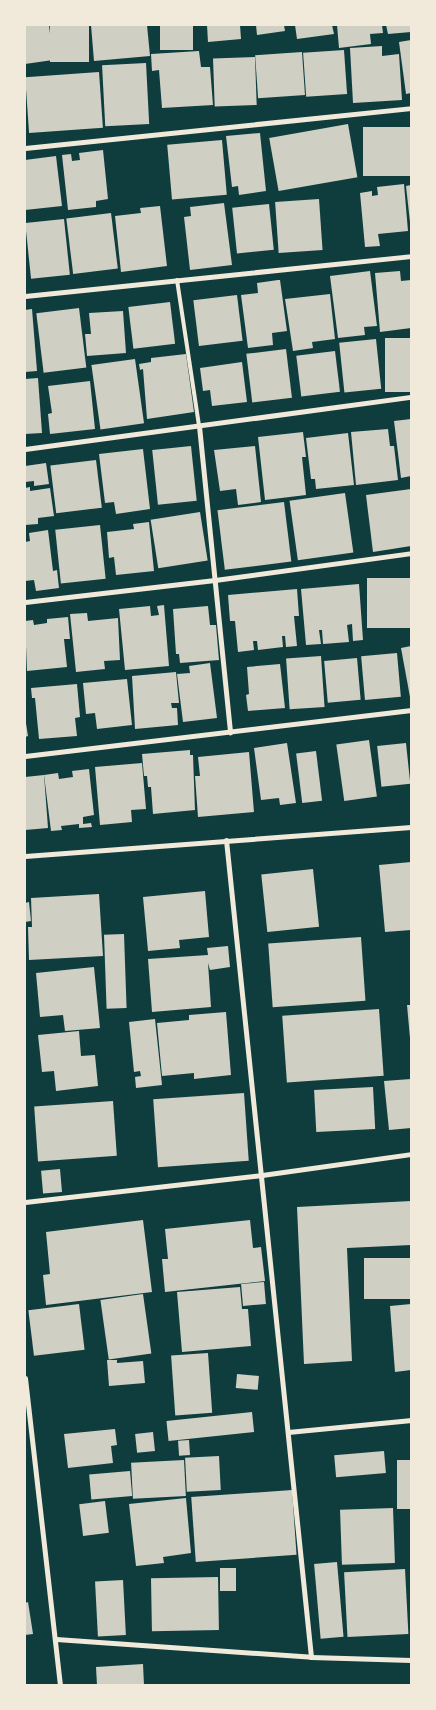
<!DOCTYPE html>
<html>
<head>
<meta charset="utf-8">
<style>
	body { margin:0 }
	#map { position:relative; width:436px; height:1710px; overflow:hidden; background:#0f3d3e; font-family:"IBM Plex Serif",serif }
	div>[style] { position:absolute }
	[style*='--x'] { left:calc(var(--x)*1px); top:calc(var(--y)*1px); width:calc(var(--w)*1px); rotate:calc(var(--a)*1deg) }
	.building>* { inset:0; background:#cfcfc3; transform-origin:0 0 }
	.service>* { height:4px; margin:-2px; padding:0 2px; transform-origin:2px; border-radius:2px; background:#f1e9da }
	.minor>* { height:5px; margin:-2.5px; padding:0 2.5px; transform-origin:2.5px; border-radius:2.5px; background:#f1e9da }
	span { translate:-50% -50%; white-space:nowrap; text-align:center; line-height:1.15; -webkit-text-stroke:4px #f1e9da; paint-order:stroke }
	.frame { position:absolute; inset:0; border:26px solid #f1e9da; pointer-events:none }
</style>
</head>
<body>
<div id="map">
	<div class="building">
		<i style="clip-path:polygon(25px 25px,49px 25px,53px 60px,25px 64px)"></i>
		<i style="left:50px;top:25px;width:39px;height:37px"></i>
		<i style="clip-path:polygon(91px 25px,147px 25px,150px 56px,94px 61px)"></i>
		<i style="left:160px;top:25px;width:33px;height:25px"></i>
		<i style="clip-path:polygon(207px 25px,240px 25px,241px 39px,208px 42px)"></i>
		<i style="clip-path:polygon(256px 25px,284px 25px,285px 31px,257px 35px)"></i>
		<i style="clip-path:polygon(295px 25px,332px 25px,334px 34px,297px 39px)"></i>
		<i style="clip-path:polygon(337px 25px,382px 25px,383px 33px,370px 34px,371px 44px,339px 48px)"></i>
		<i style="clip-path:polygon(386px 25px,411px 25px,411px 32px,388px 34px)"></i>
		<i style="clip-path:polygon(411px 40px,411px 93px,406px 94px,399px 42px)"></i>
		<i style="clip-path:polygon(382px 46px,382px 56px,399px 54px,402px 100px,353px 103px,350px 48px)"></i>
		<i style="left:344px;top:50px;width:44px;height:41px;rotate:86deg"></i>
		<i style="clip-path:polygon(199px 51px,201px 67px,210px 67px,213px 105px,162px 108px,159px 70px,152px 71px,151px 54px)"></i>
		<i style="left:302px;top:52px;width:43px;height:47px;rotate:86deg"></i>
		<i style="left:255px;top:57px;width:48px;height:42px;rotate:88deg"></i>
		<i style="left:146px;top:63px;width:61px;height:44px;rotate:87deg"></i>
		<i style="left:99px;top:72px;width:56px;height:74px;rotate:86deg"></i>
		<i style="left:348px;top:124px;width:54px;height:80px;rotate:80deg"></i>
		<i style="left:411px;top:127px;width:49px;height:48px;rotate:90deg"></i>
		<i style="clip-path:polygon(260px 133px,266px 191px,239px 195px,238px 186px,232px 187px,226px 136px)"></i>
		<i style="left:222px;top:140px;width:55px;height:55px;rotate:85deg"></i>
		<i style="clip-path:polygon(103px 150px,108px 199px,96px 201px,96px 207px,68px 210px,62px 155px,71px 154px,72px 161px,80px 160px,79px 153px)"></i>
		<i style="clip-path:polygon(56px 156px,62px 206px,25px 210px,25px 160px)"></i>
		<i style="clip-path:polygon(404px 184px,408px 231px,378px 234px,380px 246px,365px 247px,360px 193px,372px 191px,372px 196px,378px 195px,377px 187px)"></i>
		<i style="clip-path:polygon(411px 185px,411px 222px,410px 222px,406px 186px)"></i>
		<i style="left:319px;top:199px;width:51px;height:44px;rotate:86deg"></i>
		<i style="clip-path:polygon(224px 203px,232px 265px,190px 270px,184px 217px,191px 216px,190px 207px)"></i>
		<i style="left:269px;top:204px;width:46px;height:37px;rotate:84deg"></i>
		<i style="clip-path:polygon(160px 206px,167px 266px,121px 272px,115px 216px,141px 213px,140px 208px)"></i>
		<i style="left:111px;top:213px;width:56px;height:45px;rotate:83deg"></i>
		<i style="left:64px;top:219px;width:56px;height:39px;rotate:84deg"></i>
		<i style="clip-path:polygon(370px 271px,377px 326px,364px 327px,365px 335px,338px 338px,330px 276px)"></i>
		<i style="clip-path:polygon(400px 271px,401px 281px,411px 280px,411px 328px,380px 332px,375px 273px)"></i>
		<i style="clip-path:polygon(278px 280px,280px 280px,287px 331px,272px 333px,273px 345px,248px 348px,241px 295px,258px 293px,257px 283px)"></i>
		<i style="clip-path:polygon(330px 294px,335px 339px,312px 342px,313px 348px,293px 351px,285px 299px)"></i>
		<i style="left:237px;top:295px;width:46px;height:44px;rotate:83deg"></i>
		<i style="left:170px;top:302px;width:42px;height:42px;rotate:83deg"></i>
		<i style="left:79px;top:308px;width:60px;height:43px;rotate:83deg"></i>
		<i style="clip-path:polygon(32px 309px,37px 371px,25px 372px,25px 310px)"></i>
		<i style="clip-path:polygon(123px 311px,126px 353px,87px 356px,85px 334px,91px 334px,89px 313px)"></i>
		<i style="left:411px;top:338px;width:54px;height:26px;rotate:90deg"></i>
		<i style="left:376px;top:339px;width:50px;height:37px;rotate:84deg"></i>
		<i style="left:286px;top:349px;width:49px;height:40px;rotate:83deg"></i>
		<i style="left:335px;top:351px;width:41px;height:39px;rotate:83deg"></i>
		<i style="clip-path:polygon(186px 354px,194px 412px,147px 419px,143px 369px,140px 370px,139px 364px,151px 362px,151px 358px)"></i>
		<i style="left:135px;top:359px;width:65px;height:44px;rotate:82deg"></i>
		<i style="clip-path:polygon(242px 362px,247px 402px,212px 406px,210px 390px,203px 391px,200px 368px)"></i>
		<i style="clip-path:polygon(38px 378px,42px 433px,25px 434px,25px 379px)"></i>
		<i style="clip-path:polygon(90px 381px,95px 429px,50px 434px,48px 414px,52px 413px,48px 386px)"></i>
		<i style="clip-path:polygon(411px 419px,411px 476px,401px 478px,394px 421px)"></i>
		<i style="clip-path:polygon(388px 429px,390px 446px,394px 446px,398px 480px,356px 485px,351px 432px)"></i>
		<i style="clip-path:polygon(303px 432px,306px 457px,302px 457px,306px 495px,265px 500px,258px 437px)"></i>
		<i style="clip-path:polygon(348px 433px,354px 485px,316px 489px,315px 479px,311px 479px,306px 438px)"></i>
		<i style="left:191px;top:446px;width:55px;height:39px;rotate:84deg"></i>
		<i style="clip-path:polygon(255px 446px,261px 502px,238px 505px,236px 489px,220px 491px,214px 450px)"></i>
		<i style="clip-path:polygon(143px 449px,150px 509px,116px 514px,114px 502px,105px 503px,99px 454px)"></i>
		<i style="left:96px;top:460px;width:48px;height:46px;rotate:83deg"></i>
		<i style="clip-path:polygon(46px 463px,49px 484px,34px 486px,34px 481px,25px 482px,25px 466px)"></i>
		<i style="clip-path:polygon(30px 487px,30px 491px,50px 488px,54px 516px,38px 518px,38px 524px,25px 525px,25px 488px)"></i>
		<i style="clip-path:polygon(411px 489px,411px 546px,373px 552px,366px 495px)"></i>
		<i style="left:345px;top:493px;width:60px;height:56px;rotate:82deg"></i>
		<i style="left:284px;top:502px;width:60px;height:67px;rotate:83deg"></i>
		<i style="left:200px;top:512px;width:49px;height:50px;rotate:81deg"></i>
		<i style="clip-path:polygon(149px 522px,154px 571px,116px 575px,114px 557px,109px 558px,107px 532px,134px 529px,133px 524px)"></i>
		<i style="left:100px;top:525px;width:54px;height:45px;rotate:84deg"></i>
		<i style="clip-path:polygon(48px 530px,53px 571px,57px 570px,59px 588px,36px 591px,34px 580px,25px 581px,25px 542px,30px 541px,29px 533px)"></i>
		<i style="left:411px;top:578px;width:50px;height:44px;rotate:90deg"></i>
		<i style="clip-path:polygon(359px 584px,363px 640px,353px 641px,352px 624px,347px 625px,349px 642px,323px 644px,322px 630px,319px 630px,321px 644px,306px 645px,301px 589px)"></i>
		<i style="clip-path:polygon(297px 589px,299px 616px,294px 616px,297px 646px,286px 647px,285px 636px,282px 636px,283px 647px,258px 650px,257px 641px,253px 641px,254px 650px,238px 652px,235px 621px,230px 621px,228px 595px)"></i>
		<i style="clip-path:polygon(164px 605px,169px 666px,125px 670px,119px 609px,150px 606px,151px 616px,159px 615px,157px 606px)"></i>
		<i style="clip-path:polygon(208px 606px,210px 625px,216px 625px,219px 660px,180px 663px,179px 654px,176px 654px,173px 609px)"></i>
		<i style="clip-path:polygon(87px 613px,88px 621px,118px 618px,120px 660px,104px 661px,105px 669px,76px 672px,70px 614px)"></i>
		<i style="clip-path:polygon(68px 617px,70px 639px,64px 639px,67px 667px,27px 671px,25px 621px,33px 620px,34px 625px,47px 623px,47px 619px)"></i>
		<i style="clip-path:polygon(411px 646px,411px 697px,410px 697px,401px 648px)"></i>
		<i style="left:397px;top:653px;width:44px;height:36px;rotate:85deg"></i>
		<i style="left:321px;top:656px;width:51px;height:35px;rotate:86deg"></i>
		<i style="left:357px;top:658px;width:42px;height:33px;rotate:85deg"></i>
		<i style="clip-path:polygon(210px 663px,217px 718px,183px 722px,177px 674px,190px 673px,189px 666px)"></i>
		<i style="clip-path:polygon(280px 664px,285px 708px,248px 711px,246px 695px,249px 694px,247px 667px)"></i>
		<i style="clip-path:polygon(176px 672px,179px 703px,171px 703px,172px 708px,177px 708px,178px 725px,135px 729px,132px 676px)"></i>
		<i style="clip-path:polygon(127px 679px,132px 725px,97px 729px,95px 713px,86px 714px,83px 683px)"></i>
		<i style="clip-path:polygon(77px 684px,80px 717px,75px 718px,77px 736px,39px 739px,35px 698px,32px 698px,31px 688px)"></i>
		<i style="clip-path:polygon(25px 717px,28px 736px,25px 737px)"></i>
		<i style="left:369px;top:740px;width:57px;height:33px;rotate:82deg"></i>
		<i style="clip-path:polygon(287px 743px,296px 803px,280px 805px,279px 798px,261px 800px,254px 748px)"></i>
		<i style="left:406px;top:743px;width:41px;height:29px;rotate:84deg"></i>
		<i style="clip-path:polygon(190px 750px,190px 755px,193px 755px,195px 810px,153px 814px,151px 787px,148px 787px,147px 776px,144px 776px,142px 754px)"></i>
		<i style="left:316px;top:751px;width:50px;height:20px;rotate:83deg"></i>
		<i style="clip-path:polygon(249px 752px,254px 812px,198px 817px,195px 776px,200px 776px,198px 757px)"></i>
		<i style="clip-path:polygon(142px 763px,146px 809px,131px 810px,132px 822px,100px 825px,95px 767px)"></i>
		<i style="clip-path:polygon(89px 769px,94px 815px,83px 817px,83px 824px,91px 823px,92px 827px,79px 828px,79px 824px,61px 826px,62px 830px,51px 831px,44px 775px,58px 773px,59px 779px,73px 777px,72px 771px)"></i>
		<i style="clip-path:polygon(44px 775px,48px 828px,25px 830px,25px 777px)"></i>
		<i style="clip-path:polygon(411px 862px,411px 930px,385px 932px,379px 865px)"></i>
		<i style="left:313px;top:869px;width:58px;height:52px;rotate:84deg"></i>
		<i style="clip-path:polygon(205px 891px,209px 937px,179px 940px,180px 948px,148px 951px,143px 897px)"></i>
		<i style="clip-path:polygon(99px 894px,103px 956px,29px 960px,28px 927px,32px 927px,31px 898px)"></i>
		<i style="clip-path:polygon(29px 902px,31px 921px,25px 922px,25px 903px)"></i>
		<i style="left:124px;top:934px;width:74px;height:20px;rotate:88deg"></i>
		<i style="left:361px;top:937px;width:64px;height:93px;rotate:86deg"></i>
		<i style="clip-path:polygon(228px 946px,230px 967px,210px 970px,208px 963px,211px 1007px,152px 1012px,148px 959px,208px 955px,207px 948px)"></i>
		<i style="clip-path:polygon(94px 967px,100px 1028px,65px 1031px,63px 1015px,40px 1017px,36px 973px)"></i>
		<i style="clip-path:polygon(407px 1005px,411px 1005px,411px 1038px,410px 1038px)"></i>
		<i style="left:379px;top:1009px;width:67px;height:97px;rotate:86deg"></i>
		<i style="clip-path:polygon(226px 1012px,231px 1075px,194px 1079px,194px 1073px,162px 1076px,157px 1023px,189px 1020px,189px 1015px)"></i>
		<i style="clip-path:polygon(155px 1019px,162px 1085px,136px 1088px,135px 1077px,141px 1076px,140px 1071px,134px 1072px,129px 1022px)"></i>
		<i style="clip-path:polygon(79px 1031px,81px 1056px,95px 1055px,98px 1086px,56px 1091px,54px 1071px,42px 1072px,38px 1035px)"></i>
		<i style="clip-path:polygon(411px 1079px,411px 1128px,389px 1130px,384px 1081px)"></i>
		<i style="left:373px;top:1087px;width:42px;height:59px;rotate:87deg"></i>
		<i style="left:244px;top:1093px;width:68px;height:91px;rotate:86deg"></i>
		<i style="left:113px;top:1101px;width:55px;height:79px;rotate:86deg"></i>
		<i style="left:60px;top:1169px;width:23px;height:19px;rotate:85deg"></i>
		<i style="clip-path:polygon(411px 1201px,411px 1245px,347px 1248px,352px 1361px,304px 1364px,297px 1207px)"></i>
		<i style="clip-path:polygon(143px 1220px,152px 1292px,46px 1305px,43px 1275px,50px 1274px,46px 1232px)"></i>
		<i style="clip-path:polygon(250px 1220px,253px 1248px,261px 1247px,265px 1281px,165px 1292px,162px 1259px,168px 1259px,165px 1229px)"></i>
		<i style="left:411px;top:1258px;width:41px;height:47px;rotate:90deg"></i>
		<i style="left:264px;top:1282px;width:22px;height:23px;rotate:85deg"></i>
		<i style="clip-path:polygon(240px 1287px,242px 1309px,248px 1309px,251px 1346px,182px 1352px,177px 1292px)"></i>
		<i style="left:143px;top:1294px;width:60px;height:43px;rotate:82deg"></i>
		<i style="left:79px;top:1304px;width:46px;height:51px;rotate:83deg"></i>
		<i style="clip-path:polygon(411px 1304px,411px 1370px,395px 1372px,390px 1306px)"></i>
		<i style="left:208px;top:1353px;width:60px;height:37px;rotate:86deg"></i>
		<i style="clip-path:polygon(107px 1360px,117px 1360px,117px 1363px,143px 1361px,145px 1383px,109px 1386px)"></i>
		<i style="left:237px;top:1374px;width:22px;height:14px;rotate:5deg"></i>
		<i style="left:252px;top:1412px;width:20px;height:86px;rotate:84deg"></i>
		<i style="clip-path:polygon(115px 1429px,117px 1445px,111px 1446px,113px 1463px,68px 1468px,64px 1434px)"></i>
		<i style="left:153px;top:1432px;width:19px;height:18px;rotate:84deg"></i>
		<i style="left:189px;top:1440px;width:15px;height:11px;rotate:86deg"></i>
		<i style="left:384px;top:1451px;width:22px;height:50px;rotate:85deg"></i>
		<i style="left:219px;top:1456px;width:34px;height:34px;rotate:87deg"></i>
		<i style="left:184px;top:1460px;width:36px;height:53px;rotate:87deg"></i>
		<i style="left:397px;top:1460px;width:14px;height:49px"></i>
		<i style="left:130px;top:1471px;width:25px;height:41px;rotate:85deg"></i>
		<i style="left:292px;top:1490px;width:65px;height:101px;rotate:86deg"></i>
		<i style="clip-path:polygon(186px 1498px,191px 1553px,163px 1557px,164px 1563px,136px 1566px,129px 1504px)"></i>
		<i style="left:105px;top:1501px;width:32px;height:26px;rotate:83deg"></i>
		<i style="left:393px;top:1508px;width:55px;height:53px;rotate:88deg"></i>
		<i style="left:337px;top:1562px;width:75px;height:23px;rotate:85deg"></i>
		<i style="left:220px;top:1568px;width:16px;height:23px"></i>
		<i style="left:405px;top:1569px;width:65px;height:61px;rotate:87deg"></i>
		<i style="left:218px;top:1577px;width:53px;height:67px;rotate:89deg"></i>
		<i style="left:123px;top:1580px;width:55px;height:28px;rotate:87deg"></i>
		<i style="clip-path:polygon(28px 1602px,33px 1634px,25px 1635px,25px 1603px)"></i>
		<i style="clip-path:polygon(143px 1664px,144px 1685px,97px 1685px,96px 1667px)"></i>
	</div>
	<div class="service">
		<i style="--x:177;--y:280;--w:148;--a:81.4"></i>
	</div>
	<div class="minor">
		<i style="--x:25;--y:148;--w:388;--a:-5.9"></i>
		<i style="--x:25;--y:296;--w:388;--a:-5.9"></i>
		<i style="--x:199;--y:426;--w:308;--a:84.2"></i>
		<i style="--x:25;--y:449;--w:389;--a:-7.7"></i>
		<i style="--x:25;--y:602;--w:191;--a:-6.6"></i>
		<i style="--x:215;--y:580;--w:198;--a:-7.8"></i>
		<i style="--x:25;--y:756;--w:389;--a:-6.8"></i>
		<i style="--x:226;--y:840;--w:821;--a:84.06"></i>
		<i style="--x:25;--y:856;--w:387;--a:-4.3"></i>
		<i style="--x:25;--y:1202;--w:239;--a:-6.5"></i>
		<i style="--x:262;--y:1175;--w:150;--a:-8"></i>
		<i style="--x:25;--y:1378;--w:309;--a:83.5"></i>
		<i style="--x:288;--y:1432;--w:124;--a:-5.6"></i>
		<i style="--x:56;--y:1639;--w:256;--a:4"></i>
		<i style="--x:311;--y:1657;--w:100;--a:1.7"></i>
	</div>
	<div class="frame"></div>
</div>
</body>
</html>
